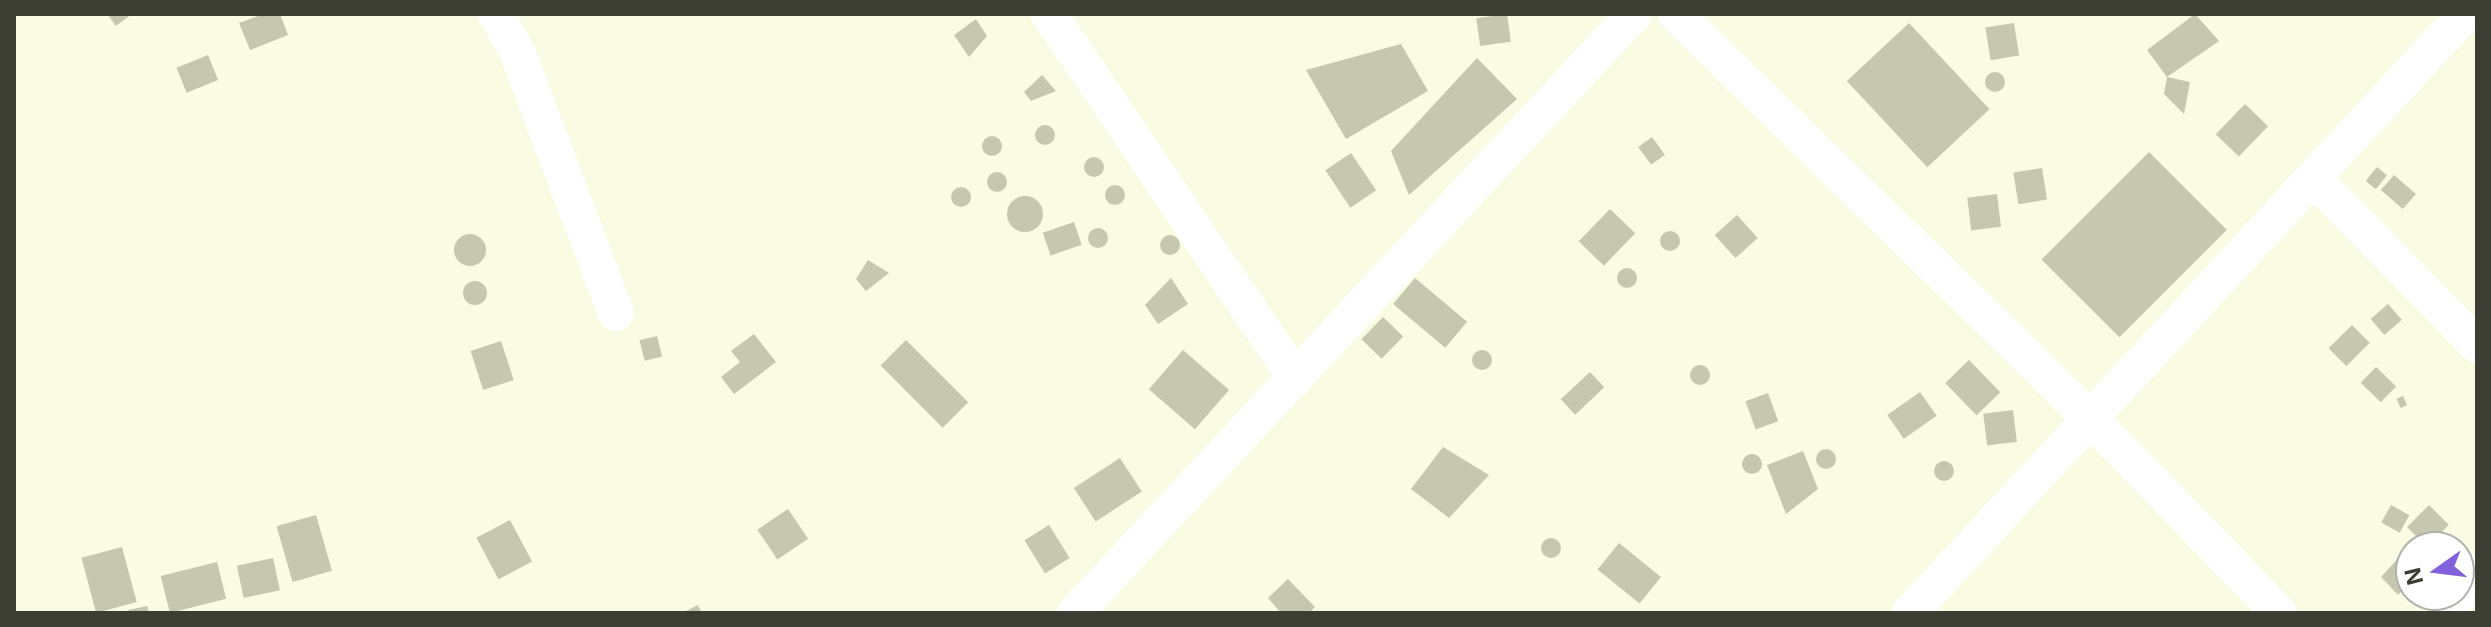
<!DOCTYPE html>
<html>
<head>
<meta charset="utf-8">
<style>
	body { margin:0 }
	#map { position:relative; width:2491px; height:627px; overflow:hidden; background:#f9fce2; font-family:Inter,sans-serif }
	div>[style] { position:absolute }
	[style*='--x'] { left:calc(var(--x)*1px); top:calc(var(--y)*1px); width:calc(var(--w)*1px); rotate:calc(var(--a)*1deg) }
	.building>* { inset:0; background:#c5c7ae; transform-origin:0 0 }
	.round { border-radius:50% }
	.minor>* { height:36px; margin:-18px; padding:0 18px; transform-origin:18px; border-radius:18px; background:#fff }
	span { translate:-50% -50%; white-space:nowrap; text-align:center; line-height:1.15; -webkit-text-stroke:7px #fff; paint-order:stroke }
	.frame { position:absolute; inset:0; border:16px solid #3c3d33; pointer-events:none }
	.north { position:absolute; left:2395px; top:531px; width:80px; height:80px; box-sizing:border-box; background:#fff; border:2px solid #b1b1ad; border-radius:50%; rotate:256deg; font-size:22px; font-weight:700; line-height:32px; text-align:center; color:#3c3d33 }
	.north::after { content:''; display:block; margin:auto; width:28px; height:36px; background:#8361dc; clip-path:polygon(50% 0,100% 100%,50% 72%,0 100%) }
</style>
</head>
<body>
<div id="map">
	<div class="building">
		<i style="clip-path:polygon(107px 14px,132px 14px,116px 26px)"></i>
		<i style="clip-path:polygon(263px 14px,280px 14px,288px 35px,250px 50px,239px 23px)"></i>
		<i style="left:1507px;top:14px;width:28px;height:31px;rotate:82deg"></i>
		<i style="clip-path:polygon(2195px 14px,2219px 41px,2167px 77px,2190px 82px,2184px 114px,2164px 94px,2167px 77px,2147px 50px)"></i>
		<i style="clip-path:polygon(976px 19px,987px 36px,969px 57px,954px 35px)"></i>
		<i style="left:1909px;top:23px;width:118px;height:85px;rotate:47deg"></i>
		<i style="left:2014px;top:23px;width:33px;height:29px;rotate:81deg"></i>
		<i style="clip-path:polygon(1401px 44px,1428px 91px,1346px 139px,1306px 70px)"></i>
		<i style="left:208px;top:55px;width:27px;height:34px;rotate:68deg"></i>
		<i style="clip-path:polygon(1477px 58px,1517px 99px,1409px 195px,1391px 151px)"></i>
		<i class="round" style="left:1985px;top:72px;width:20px;height:20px"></i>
		<i style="clip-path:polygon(1042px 75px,1056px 91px,1031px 101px,1024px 92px)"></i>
		<i style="left:2245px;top:104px;width:32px;height:42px;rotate:44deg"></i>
		<i class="round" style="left:1035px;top:125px;width:20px;height:20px"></i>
		<i class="round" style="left:982px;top:136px;width:20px;height:20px"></i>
		<i style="left:1652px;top:137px;width:22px;height:17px;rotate:54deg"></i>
		<i style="left:2149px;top:152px;width:110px;height:152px;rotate:45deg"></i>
		<i style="left:1351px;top:153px;width:45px;height:31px;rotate:56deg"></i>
		<i class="round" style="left:1084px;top:157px;width:20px;height:20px"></i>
		<i style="left:2377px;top:167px;width:13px;height:18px;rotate:39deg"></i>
		<i style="left:2042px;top:168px;width:32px;height:29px;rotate:81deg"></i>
		<i class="round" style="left:987px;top:172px;width:20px;height:20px"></i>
		<i style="left:2394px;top:175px;width:29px;height:20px;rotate:41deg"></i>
		<i class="round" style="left:1105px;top:185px;width:20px;height:20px"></i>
		<i class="round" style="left:951px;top:187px;width:20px;height:20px"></i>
		<i style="left:1997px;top:194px;width:33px;height:30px;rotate:83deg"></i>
		<i class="round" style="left:1007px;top:196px;width:36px;height:36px"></i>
		<i style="left:1610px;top:209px;width:35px;height:45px;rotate:44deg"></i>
		<i style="left:1737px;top:215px;width:31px;height:30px;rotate:48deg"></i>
		<i style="left:1074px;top:222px;width:24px;height:33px;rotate:71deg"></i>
		<i class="round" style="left:1088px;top:228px;width:20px;height:20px"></i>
		<i class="round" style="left:1660px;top:231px;width:20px;height:20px"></i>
		<i class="round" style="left:454px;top:234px;width:32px;height:32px"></i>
		<i class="round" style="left:1160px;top:235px;width:20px;height:20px"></i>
		<i style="clip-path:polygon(868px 260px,889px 273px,866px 291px,856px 279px)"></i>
		<i class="round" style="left:1617px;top:268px;width:20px;height:20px"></i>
		<i style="clip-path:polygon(1171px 278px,1188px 304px,1158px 324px,1145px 305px)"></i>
		<i style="left:1415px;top:278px;width:68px;height:34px;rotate:40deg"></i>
		<i class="round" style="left:463px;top:281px;width:24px;height:24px"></i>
		<i style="left:2388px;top:304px;width:21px;height:23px;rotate:49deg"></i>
		<i style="left:1383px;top:317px;width:28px;height:31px;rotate:44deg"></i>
		<i style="left:2352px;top:325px;width:25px;height:33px;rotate:45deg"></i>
		<i style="clip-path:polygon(754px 334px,776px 362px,734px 394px,721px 377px,740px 362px,731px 351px)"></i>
		<i style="left:657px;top:336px;width:21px;height:18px;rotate:76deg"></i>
		<i style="left:906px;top:340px;width:88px;height:36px;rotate:45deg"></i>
		<i style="left:501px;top:341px;width:41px;height:32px;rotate:72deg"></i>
		<i class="round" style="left:1472px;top:350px;width:20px;height:20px"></i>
		<i style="left:1183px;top:350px;width:61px;height:52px;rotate:41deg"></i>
		<i style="left:1969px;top:360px;width:45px;height:33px;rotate:46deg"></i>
		<i class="round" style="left:1690px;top:365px;width:20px;height:20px"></i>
		<i style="left:2376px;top:367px;width:28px;height:22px;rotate:44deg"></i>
		<i style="left:1590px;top:372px;width:21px;height:40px;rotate:47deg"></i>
		<i style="left:1920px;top:392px;width:29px;height:40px;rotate:55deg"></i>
		<i style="left:1768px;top:393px;width:30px;height:24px;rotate:70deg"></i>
		<i style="left:2403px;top:396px;width:10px;height:7px;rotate:66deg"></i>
		<i style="left:2013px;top:410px;width:32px;height:30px;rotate:83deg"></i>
		<i style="clip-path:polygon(1443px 447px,1489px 475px,1449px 518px,1411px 489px)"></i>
		<i class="round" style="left:1816px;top:449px;width:20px;height:20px"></i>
		<i style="clip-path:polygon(1803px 451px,1818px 489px,1786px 514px,1767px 465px)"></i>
		<i class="round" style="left:1742px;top:454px;width:20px;height:20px"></i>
		<i style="left:1120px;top:458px;width:40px;height:55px;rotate:57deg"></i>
		<i class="round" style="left:1934px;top:461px;width:20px;height:20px"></i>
		<i style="left:2391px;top:505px;width:21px;height:20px;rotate:29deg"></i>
		<i style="left:2429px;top:505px;width:28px;height:31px;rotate:45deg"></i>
		<i style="left:788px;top:509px;width:36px;height:37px;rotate:56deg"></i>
		<i style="left:316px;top:515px;width:58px;height:41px;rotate:74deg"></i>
		<i style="left:510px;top:520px;width:47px;height:38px;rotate:62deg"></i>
		<i style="left:1049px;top:525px;width:39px;height:29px;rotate:58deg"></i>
		<i class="round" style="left:1541px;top:538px;width:20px;height:20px"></i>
		<i style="left:1619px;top:543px;width:54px;height:34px;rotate:39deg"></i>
		<i style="left:122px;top:547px;width:57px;height:42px;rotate:75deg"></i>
		<i style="clip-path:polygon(2402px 554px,2411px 562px,2411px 582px,2398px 595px,2381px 577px)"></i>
		<i style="left:273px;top:558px;width:33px;height:37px;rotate:78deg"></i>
		<i style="left:217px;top:562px;width:38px;height:58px;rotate:76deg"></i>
		<i style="clip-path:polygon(1288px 579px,1315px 607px,1309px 613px,1281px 613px,1268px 598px)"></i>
		<i style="clip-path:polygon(698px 605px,702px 613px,682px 613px)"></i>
		<i style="clip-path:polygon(147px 606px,149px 613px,129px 613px,128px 610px)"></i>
	</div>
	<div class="minor">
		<i style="--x:496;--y:14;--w:46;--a:61.2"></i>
		<i style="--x:518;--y:54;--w:277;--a:69.3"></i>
		<i style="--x:1049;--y:14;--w:439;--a:55.9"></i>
		<i style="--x:1676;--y:14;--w:581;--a:44.3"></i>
		<i style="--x:2092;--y:420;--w:269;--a:45.9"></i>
		<i style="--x:2314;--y:179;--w:233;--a:45.5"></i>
		<i style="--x:1075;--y:613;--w:819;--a:-46.98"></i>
		<i style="--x:1910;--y:613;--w:817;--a:-47.18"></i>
		<i style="--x:2446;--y:613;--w:51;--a:-52.2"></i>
	</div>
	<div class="frame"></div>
	<div class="north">N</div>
</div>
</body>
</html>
